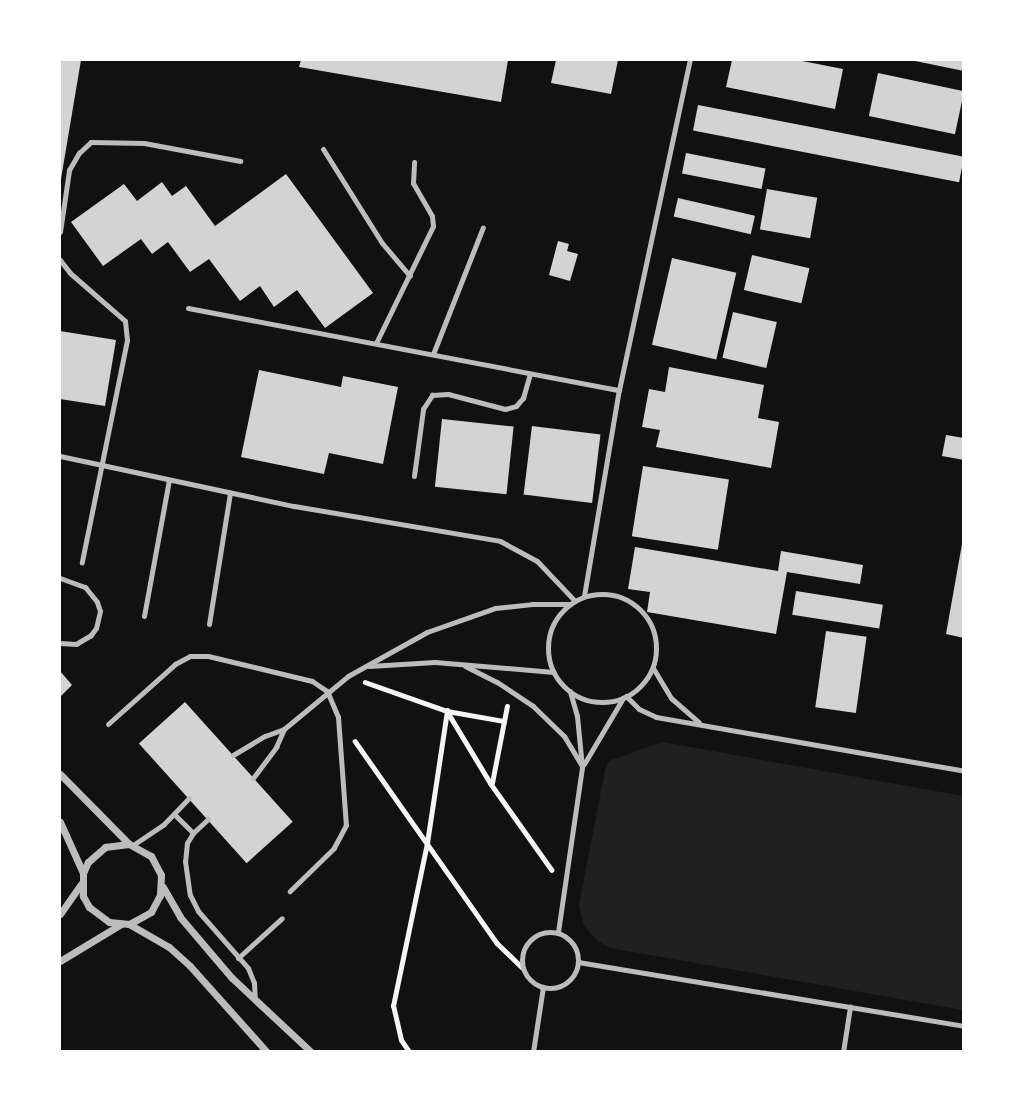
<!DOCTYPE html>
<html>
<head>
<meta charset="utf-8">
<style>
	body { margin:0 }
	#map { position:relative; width:1023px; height:1111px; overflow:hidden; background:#111; font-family:"Source Sans 3",sans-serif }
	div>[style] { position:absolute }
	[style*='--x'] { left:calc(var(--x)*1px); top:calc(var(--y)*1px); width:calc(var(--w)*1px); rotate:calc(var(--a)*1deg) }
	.green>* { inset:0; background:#202020 }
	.building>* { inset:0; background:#d3d3d3; transform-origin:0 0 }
	.path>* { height:4.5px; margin:-2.25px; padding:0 2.25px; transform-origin:2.25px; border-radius:2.25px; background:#f5f5f5 }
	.service>* { height:5px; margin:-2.5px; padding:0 2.5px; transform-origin:2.5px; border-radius:2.5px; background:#bcbcbc }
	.service>.ring { margin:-2.5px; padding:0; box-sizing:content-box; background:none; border:5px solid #bcbcbc; border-radius:50% }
	.minor>* { height:7px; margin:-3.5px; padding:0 3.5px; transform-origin:3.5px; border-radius:3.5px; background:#bcbcbc }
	span { translate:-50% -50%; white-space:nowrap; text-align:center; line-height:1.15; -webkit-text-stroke:5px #fff; paint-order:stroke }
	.frame { position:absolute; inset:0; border:61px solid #fff; pointer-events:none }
</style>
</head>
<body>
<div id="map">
	<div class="green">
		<i style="clip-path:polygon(662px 742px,963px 796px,963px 1010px,610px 948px,598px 941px,584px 926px,579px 905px,605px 770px,609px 761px)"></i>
	</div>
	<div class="building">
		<i style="clip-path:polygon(60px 60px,81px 60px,61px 179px,60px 179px)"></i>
		<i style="clip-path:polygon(301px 60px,508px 60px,501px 102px,299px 67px)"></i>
		<i style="clip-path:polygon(556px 60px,618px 60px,611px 94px,551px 83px)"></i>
		<i style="clip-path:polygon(732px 60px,797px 60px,843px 69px,835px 109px,726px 87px)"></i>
		<i style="clip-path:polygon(915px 60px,964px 60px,964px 71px,915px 61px)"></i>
		<i style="left:878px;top:73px;width:88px;height:44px;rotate:12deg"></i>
		<i style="left:698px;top:105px;width:271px;height:26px;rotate:11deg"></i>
		<i style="left:686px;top:153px;width:81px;height:21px;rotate:11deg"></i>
		<i style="clip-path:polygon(286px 174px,373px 293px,325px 328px,297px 290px,274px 307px,260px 286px,240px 301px,209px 259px,190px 272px,168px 242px,152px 254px,141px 239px,103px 266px,71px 222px,124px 184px,137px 201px,162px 182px,172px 196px,186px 186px,215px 226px)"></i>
		<i style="left:767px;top:189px;width:51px;height:41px;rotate:10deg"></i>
		<i style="left:678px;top:198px;width:79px;height:19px;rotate:13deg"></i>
		<i style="clip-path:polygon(558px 241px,569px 244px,567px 251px,578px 254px,570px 281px,549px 275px)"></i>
		<i style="left:752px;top:255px;width:59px;height:36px;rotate:13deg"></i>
		<i style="left:672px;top:258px;width:66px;height:89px;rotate:13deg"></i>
		<i style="left:733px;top:312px;width:45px;height:47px;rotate:13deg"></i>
		<i style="clip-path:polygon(60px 331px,116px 340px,105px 406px,60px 399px)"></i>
		<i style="clip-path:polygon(669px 367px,764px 385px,758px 418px,779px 422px,771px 468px,656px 447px,660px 430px,642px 427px,649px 389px,665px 392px)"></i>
		<i style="clip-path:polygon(259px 370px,341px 387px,343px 376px,398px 387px,383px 464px,329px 453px,324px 474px,241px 457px)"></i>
		<i style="left:442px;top:419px;width:72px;height:68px;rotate:6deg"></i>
		<i style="left:532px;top:426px;width:69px;height:69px;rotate:7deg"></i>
		<i style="clip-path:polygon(946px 435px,964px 438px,964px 460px,942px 456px)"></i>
		<i style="left:643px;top:466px;width:87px;height:71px;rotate:9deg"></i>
		<i style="clip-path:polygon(962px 544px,964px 545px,964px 638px,946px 634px)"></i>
		<i style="clip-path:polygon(635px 547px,778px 571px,781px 551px,863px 565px,860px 584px,787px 572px,776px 634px,647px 612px,650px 592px,628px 589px)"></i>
		<i style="left:796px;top:591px;width:88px;height:24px;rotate:9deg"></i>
		<i style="left:826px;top:631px;width:41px;height:77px;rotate:8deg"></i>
		<i style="clip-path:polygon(60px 671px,72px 685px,60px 697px)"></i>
		<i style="left:185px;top:702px;width:161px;height:62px;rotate:48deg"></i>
	</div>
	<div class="path">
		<i style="--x:365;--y:682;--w:87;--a:19.5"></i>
		<i style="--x:447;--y:711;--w:85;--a:58.9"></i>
		<i style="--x:491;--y:784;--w:105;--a:54.7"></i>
		<i style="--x:355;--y:741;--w:247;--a:54.9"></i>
		<i style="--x:497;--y:943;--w:35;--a:44"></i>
		<i style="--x:492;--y:783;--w:78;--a:-79"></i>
		<i style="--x:409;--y:1052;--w:14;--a:-124"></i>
		<i style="--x:401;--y:1040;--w:35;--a:-103"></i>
		<i style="--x:393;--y:1006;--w:167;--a:-78.2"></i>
		<i style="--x:427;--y:843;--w:134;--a:-81.4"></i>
		<i style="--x:447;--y:711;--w:58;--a:10"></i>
	</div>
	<div class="service">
		<i style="--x:323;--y:149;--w:111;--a:57.9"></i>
		<i style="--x:382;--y:243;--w:43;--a:49.7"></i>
		<i style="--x:60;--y:232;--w:63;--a:-81.7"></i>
		<i style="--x:69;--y:170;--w:20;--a:-60"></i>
		<i style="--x:79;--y:153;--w:16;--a:-43"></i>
		<i style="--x:91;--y:142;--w:53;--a:1.1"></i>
		<i style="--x:144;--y:143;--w:98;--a:10.6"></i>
		<i style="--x:60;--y:260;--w:16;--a:52"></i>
		<i style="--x:70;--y:273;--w:73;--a:41.1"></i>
		<i style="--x:125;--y:321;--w:19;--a:84"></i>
		<i style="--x:127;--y:340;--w:227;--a:101.5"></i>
		<i style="--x:188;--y:308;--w:439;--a:10.8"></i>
		<i style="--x:376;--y:343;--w:130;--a:-64"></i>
		<i style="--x:433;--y:226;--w:10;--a:-96"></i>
		<i style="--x:432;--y:216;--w:38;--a:-120"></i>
		<i style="--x:413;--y:183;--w:21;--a:-87"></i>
		<i style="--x:433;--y:354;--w:136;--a:-68.5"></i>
		<i style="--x:60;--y:456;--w:239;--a:12.1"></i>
		<i style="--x:294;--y:506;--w:209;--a:9.6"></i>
		<i style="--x:500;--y:541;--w:42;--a:28.4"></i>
		<i style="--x:537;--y:561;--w:55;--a:46.5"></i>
		<i style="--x:414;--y:476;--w:68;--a:-82.3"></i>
		<i style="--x:423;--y:409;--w:17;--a:-57"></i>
		<i style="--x:432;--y:395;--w:16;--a:-4"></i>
		<i style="--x:448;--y:394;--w:59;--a:14.7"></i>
		<i style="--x:505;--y:409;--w:11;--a:-15"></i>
		<i style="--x:516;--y:406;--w:11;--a:-49"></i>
		<i style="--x:523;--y:398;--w:25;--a:-74"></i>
		<i style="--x:60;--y:578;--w:27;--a:20"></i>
		<i style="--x:85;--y:587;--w:19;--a:51"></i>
		<i style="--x:97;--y:602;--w:9;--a:72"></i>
		<i style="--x:100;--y:611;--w:17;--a:103"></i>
		<i style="--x:96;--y:628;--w:9;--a:126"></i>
		<i style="--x:91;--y:635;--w:17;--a:149"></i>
		<i style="--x:76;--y:644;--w:16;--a:-176"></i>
		<i class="ring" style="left:548px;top:594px;width:103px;height:103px"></i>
		<i style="--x:584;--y:596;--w:209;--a:-80.4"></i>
		<i style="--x:619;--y:390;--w:338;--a:-77.9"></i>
		<i style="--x:144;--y:616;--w:138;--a:-79.6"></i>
		<i style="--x:209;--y:624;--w:133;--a:-80.9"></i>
		<i style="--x:369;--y:666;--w:66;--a:-3.5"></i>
		<i style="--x:435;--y:662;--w:119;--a:4.8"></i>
		<i style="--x:465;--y:666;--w:36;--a:27"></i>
		<i style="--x:497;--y:682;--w:43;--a:33.7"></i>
		<i style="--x:533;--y:706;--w:43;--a:44.1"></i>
		<i style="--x:564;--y:736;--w:33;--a:59"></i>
		<i style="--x:653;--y:668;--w:35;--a:59"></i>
		<i style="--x:671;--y:698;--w:37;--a:41"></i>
		<i style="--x:626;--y:696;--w:18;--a:45"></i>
		<i style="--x:639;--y:709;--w:19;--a:25"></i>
		<i style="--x:656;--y:717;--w:313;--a:9.9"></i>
		<i style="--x:108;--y:724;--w:90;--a:-41.8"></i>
		<i style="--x:175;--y:664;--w:17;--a:-28"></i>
		<i style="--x:190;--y:656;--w:18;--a:0"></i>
		<i style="--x:208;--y:656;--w:107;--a:13.5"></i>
		<i style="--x:312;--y:681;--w:18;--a:34"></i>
		<i style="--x:327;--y:691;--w:28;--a:67"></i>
		<i style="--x:338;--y:717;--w:108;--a:85.8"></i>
		<i style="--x:346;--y:825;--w:26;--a:118"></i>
		<i style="--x:334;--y:848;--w:62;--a:135.7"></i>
		<i style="--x:233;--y:755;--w:37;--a:-31"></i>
		<i style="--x:265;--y:736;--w:20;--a:-20"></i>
		<i style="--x:284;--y:729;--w:83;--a:-39.6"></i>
		<i style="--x:348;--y:676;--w:90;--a:-29.1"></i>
		<i style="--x:427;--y:632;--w:72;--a:-19.4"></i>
		<i style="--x:495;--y:608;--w:37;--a:-6"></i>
		<i style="--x:532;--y:604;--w:37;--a:0"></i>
		<i style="--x:584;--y:764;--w:77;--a:-59.4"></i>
		<i style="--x:253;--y:778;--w:39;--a:-53"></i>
		<i style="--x:276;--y:747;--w:20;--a:-66"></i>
		<i style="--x:174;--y:814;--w:27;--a:45"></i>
		<i style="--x:208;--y:819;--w:21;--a:137"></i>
		<i style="--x:193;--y:833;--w:12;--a:121"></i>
		<i style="--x:187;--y:843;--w:18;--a:96"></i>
		<i style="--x:185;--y:861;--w:34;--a:82"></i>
		<i style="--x:190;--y:895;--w:18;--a:63"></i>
		<i style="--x:198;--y:911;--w:76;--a:48.7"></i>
		<i style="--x:248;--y:968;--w:16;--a:68"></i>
		<i style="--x:254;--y:983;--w:17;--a:87"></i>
		<i style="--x:133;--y:845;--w:37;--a:-34"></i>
		<i style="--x:164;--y:824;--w:36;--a:-46"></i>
		<i style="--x:558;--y:932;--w:167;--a:-81.7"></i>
		<i style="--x:582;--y:767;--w:51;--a:-95.6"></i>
		<i style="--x:577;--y:716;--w:26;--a:-106"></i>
		<i class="ring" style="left:522px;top:932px;width:51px;height:51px"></i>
		<i style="--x:238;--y:958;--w:59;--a:-42.3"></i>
		<i style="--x:578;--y:962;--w:391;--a:9.4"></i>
		<i style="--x:533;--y:1052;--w:66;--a:-81.3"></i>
		<i style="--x:843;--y:1052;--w:46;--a:-81.2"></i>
	</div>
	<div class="minor">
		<i style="--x:60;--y:774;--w:98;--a:45.4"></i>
		<i style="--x:129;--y:844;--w:25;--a:29"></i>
		<i style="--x:151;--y:856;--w:21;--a:62"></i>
		<i style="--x:161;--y:875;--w:20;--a:93"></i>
		<i style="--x:160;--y:895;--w:19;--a:118"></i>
		<i style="--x:151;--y:912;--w:25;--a:151"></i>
		<i style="--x:129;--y:924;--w:20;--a:-174"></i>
		<i style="--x:109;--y:922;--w:25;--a:-143"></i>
		<i style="--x:89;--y:907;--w:13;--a:-119"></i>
		<i style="--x:83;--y:896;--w:23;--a:-90"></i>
		<i style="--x:83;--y:873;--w:12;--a:-66"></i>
		<i style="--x:88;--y:862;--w:23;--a:-41"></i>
		<i style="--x:105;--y:847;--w:24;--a:-7"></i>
		<i style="--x:60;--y:822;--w:56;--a:65.7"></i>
		<i style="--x:163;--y:887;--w:34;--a:60"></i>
		<i style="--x:180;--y:917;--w:80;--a:49.6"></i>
		<i style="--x:232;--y:978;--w:108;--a:43.1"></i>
		<i style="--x:60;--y:914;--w:37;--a:-55"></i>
		<i style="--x:129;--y:924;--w:46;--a:29.9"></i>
		<i style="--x:169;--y:947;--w:28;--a:42"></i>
		<i style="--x:190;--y:966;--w:115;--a:48.2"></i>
		<i style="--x:60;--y:961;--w:71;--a:-31.2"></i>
	</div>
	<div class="frame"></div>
</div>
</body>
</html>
